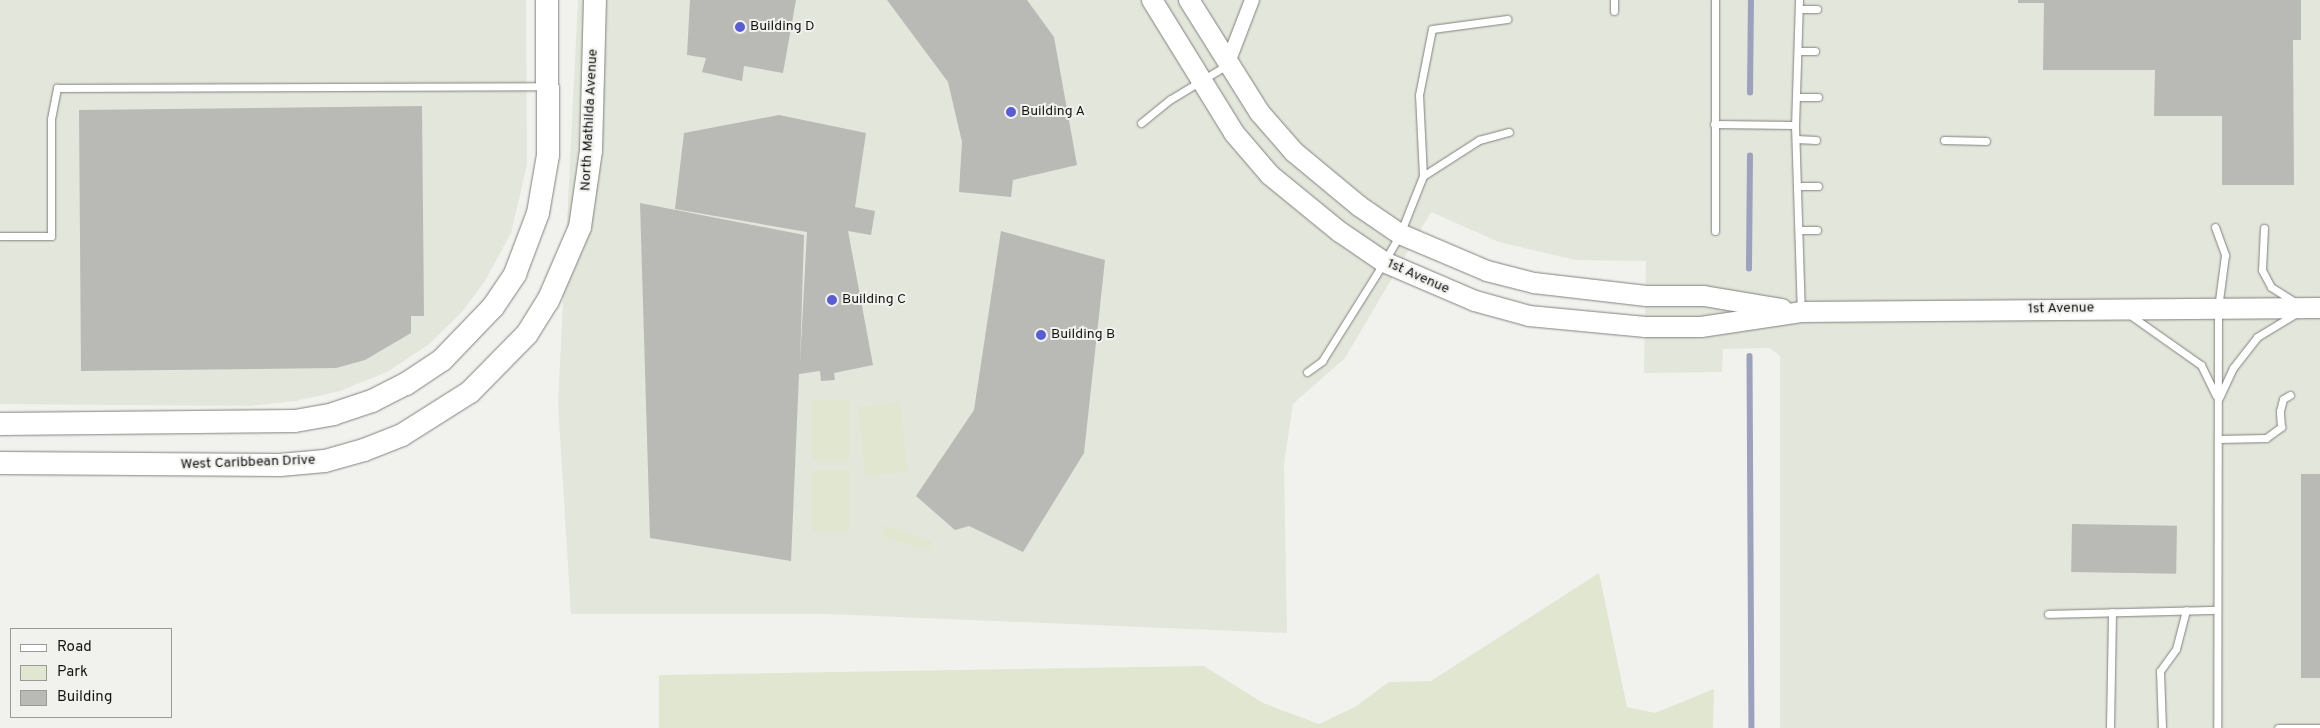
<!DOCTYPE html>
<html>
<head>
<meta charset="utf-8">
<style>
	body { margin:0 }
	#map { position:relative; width:2320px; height:728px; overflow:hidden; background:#f1f2ee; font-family:Overpass,sans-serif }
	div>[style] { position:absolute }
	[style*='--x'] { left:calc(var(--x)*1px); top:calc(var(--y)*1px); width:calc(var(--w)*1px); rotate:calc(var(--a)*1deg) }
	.built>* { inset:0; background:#e3e6db }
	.green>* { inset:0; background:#e0e6cf; transform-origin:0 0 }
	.stream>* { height:5.5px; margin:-2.75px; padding:0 2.75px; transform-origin:2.75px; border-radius:2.75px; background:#9ca1bd }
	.building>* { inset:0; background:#b9b9b6; transform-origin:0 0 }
	.roads { filter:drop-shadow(0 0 1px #81827f) drop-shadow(0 0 1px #81827f) }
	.lane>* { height:7px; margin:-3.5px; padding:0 3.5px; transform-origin:3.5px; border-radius:3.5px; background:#fff }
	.street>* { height:14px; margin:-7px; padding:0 7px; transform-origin:7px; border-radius:7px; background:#fff }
	.secondary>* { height:20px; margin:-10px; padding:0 10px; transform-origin:10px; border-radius:10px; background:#fff }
	.primary>* { height:22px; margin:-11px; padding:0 11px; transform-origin:11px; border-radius:11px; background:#fff }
	.dots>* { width:14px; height:14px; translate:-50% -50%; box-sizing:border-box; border:2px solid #f1f2ee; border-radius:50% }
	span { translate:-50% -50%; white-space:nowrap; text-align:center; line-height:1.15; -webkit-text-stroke:4px #f1f2ee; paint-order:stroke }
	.poi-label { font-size:14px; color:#141413 }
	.left { translate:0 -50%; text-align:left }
	.street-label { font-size:14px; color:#141413 }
	.legend { position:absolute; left:10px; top:628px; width:162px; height:90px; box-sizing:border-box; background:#f1f2ee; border:1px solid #999996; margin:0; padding:6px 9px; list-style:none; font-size:15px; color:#141413 }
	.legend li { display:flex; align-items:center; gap:10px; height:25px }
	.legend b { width:25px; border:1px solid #999996 }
</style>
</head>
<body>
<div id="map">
	<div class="built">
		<i style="clip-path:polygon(0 0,526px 0,527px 165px,511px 233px,485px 281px,461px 313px,428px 345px,387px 372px,340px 391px,296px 401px,248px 406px,0 404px)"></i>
		<i style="clip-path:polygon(578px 0,2320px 0,2320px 728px,1780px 728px,1780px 356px,1770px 348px,1723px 349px,1722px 372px,1644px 373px,1646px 261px,1575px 260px,1499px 242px,1431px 212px,1345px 358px,1293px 404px,1284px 464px,1287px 633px,826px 614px,571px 614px,558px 404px)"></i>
	</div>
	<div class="green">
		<i style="left:812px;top:400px;width:37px;height:61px"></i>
		<i style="left:900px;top:402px;width:70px;height:42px;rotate:84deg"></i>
		<i style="left:812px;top:470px;width:37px;height:61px"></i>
		<i style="clip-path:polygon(885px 525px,933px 542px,929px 551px,882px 536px)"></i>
		<i style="clip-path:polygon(1599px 573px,1627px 707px,1655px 713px,1714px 689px,1713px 728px,659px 728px,659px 675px,1204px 666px,1263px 703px,1319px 724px,1355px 707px,1389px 682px,1431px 681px)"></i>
	</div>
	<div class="stream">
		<i style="--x:1750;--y:93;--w:93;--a:-89.4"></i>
		<i style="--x:1749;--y:269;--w:113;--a:-89.5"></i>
		<i style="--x:1750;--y:356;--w:372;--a:89.7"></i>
	</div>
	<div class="building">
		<i style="clip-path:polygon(690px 0,796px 0,783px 73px,744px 66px,742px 81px,702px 72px,706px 58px,687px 55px)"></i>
		<i style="clip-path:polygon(887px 0,1027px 0,1054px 37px,1077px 165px,1013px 180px,1011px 197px,959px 192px,962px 142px,948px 82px)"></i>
		<i style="clip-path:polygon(2018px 0,2301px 0,2301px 40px,2293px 40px,2294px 185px,2222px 185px,2222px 116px,2154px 116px,2155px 70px,2043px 70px,2044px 3px,2018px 3px)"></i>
		<i style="clip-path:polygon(422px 106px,424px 316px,411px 316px,411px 333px,365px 360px,336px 368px,81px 371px,79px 110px)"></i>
		<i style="clip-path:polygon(779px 115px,866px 133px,855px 207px,875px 211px,871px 235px,848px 231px,873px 365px,834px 373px,835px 380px,821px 381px,820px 371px,799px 374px,791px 561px,650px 538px,640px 203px,804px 235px,800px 363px,807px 232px,675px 209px,684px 133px)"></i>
		<i style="clip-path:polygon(1001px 231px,1105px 260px,1084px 453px,1023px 552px,969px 526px,955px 530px,916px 496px,974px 410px)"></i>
		<i style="left:2301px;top:474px;width:19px;height:204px"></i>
		<i style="left:2072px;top:524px;width:105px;height:48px;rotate:1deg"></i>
	</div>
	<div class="roads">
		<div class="lane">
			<i style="--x:1614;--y:0;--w:11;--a:90"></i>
			<i style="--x:1715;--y:0;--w:231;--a:90"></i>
			<i style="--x:1799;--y:0;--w:125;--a:91.8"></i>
			<i style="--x:1795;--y:125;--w:186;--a:88.2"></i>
			<i style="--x:1799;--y:9;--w:18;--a:0"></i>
			<i style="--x:1798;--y:51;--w:17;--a:0"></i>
			<i style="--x:1798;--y:97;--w:20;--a:0"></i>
			<i style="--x:1141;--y:123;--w:38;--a:-39"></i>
			<i style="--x:1171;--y:99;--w:66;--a:-31.3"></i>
			<i style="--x:1714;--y:124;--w:81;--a:0.7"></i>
			<i style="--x:1796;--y:139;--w:20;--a:3"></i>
			<i style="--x:1944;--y:140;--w:42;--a:1.4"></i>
			<i style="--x:1423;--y:176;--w:81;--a:-92.8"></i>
			<i style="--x:1419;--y:95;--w:67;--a:-78.9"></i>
			<i style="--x:1432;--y:29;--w:76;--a:-7.6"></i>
			<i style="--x:1798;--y:186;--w:20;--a:0"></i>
			<i style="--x:2215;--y:227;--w:30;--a:70"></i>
			<i style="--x:2225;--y:255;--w:53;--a:97.5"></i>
			<i style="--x:2218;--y:308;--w:420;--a:90.1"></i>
			<i style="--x:2264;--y:228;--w:42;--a:92.7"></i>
			<i style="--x:2262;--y:270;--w:19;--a:62"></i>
			<i style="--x:2271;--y:287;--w:31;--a:32"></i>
			<i style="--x:1800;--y:230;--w:17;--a:0"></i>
			<i style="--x:0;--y:236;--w:51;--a:0"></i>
			<i style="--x:51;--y:236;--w:117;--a:-90"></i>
			<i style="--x:51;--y:119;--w:32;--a:-79"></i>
			<i style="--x:57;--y:88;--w:487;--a:-0.2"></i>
			<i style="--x:2130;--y:315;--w:87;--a:35.2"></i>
			<i style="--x:2201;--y:365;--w:34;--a:64"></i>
			<i style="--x:1307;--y:372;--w:19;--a:-36"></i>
			<i style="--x:1322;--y:361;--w:117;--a:-57.9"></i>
			<i style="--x:1384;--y:262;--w:32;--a:-60"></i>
			<i style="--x:1400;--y:234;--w:62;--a:-68.4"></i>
			<i style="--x:1423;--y:176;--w:67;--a:-32.7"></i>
			<i style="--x:1479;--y:140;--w:31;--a:-15"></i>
			<i style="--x:2219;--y:398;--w:33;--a:-65"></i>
			<i style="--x:2233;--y:368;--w:39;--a:-52"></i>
			<i style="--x:2257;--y:337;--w:44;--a:-31.2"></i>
			<i style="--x:2218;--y:439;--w:48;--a:-1.2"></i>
			<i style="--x:2266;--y:438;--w:19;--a:-36"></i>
			<i style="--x:2281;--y:427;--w:16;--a:-94"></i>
			<i style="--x:2280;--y:411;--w:12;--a:-76"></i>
			<i style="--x:2283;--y:399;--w:8;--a:-30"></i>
			<i style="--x:2048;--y:614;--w:169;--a:-1.4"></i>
			<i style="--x:2110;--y:728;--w:116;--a:-89"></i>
			<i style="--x:2162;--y:728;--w:57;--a:-92"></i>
			<i style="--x:2160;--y:671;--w:27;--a:-54"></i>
			<i style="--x:2176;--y:649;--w:40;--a:-75.6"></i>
			<i style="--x:2278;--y:728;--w:42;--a:0"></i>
		</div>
		<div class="street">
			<i style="--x:1227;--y:65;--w:70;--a:-69"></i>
		</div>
		<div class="secondary">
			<i style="--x:1152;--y:0;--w:156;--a:58.3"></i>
			<i style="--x:1234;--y:133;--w:55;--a:49.4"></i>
			<i style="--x:1270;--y:175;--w:90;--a:39.2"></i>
			<i style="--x:1340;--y:232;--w:53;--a:34.3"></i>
			<i style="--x:1384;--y:262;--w:99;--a:23.2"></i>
			<i style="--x:1475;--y:301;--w:56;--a:15.5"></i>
			<i style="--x:1529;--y:316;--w:117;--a:5.4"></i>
			<i style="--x:1645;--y:327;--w:56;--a:0"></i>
			<i style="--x:1701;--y:327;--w:101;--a:-8.5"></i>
			<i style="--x:1801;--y:312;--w:519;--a:-0.44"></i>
			<i style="--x:1189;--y:0;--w:133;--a:57.9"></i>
			<i style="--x:1260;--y:113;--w:52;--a:48.9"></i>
			<i style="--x:1294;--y:152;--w:85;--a:39.7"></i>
			<i style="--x:1359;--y:206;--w:50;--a:34.3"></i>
			<i style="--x:1400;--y:234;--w:95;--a:23"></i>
			<i style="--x:1487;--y:271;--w:49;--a:14.3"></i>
			<i style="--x:1534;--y:283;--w:113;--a:6.6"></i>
			<i style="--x:1646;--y:296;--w:58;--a:0"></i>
			<i style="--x:1704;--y:296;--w:79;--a:9.5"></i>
		</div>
		<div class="primary">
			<i style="--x:0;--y:424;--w:295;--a:-0.6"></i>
			<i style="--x:295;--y:421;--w:39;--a:-10"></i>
			<i style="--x:333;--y:414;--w:41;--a:-18.4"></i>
			<i style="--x:372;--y:401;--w:38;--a:-27"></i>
			<i style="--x:406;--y:384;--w:43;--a:-33.7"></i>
			<i style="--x:442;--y:360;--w:74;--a:-46.1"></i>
			<i style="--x:493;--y:307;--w:40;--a:-56"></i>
			<i style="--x:515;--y:274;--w:65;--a:-69.3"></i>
			<i style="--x:538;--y:213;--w:59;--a:-80.2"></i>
			<i style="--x:548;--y:155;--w:155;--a:-90.4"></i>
			<i style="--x:0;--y:463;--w:280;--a:0.4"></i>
			<i style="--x:280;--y:465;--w:45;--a:-5.1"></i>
			<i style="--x:325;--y:461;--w:41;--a:-15.8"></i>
			<i style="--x:364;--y:450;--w:41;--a:-21.5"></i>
			<i style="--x:402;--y:435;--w:80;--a:-32.3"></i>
			<i style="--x:470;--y:392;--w:81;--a:-45.5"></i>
			<i style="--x:527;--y:334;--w:39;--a:-58"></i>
			<i style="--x:548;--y:301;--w:81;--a:-66.6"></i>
			<i style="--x:580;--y:227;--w:77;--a:-81.8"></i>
			<i style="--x:591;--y:151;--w:151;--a:-88.5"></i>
		</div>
	</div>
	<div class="dots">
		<i style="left:740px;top:27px;background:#575dd4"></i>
		<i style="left:1011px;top:112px;background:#575dd4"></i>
		<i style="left:832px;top:300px;background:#575dd4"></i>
		<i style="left:1041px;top:335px;background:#575dd4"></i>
	</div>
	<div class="poi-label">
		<span class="left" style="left:750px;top:27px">Building D</span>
		<span class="left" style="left:1021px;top:112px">Building A</span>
		<span class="left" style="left:842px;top:300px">Building C</span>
		<span class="left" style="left:1051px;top:335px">Building B</span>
	</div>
	<div class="street-label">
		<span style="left:590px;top:120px;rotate:-87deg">North Mathilda Avenue</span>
		<span style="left:1418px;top:277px;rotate:24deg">1st Avenue</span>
		<span style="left:2061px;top:309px;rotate:-1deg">1st Avenue</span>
		<span style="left:248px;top:463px;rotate:-2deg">West Caribbean Drive</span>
	</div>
	<ul class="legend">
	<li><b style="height:6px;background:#fff"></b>Road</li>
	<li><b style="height:14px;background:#e0e6cf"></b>Park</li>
	<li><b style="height:14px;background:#b9b9b6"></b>Building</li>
	</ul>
</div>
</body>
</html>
